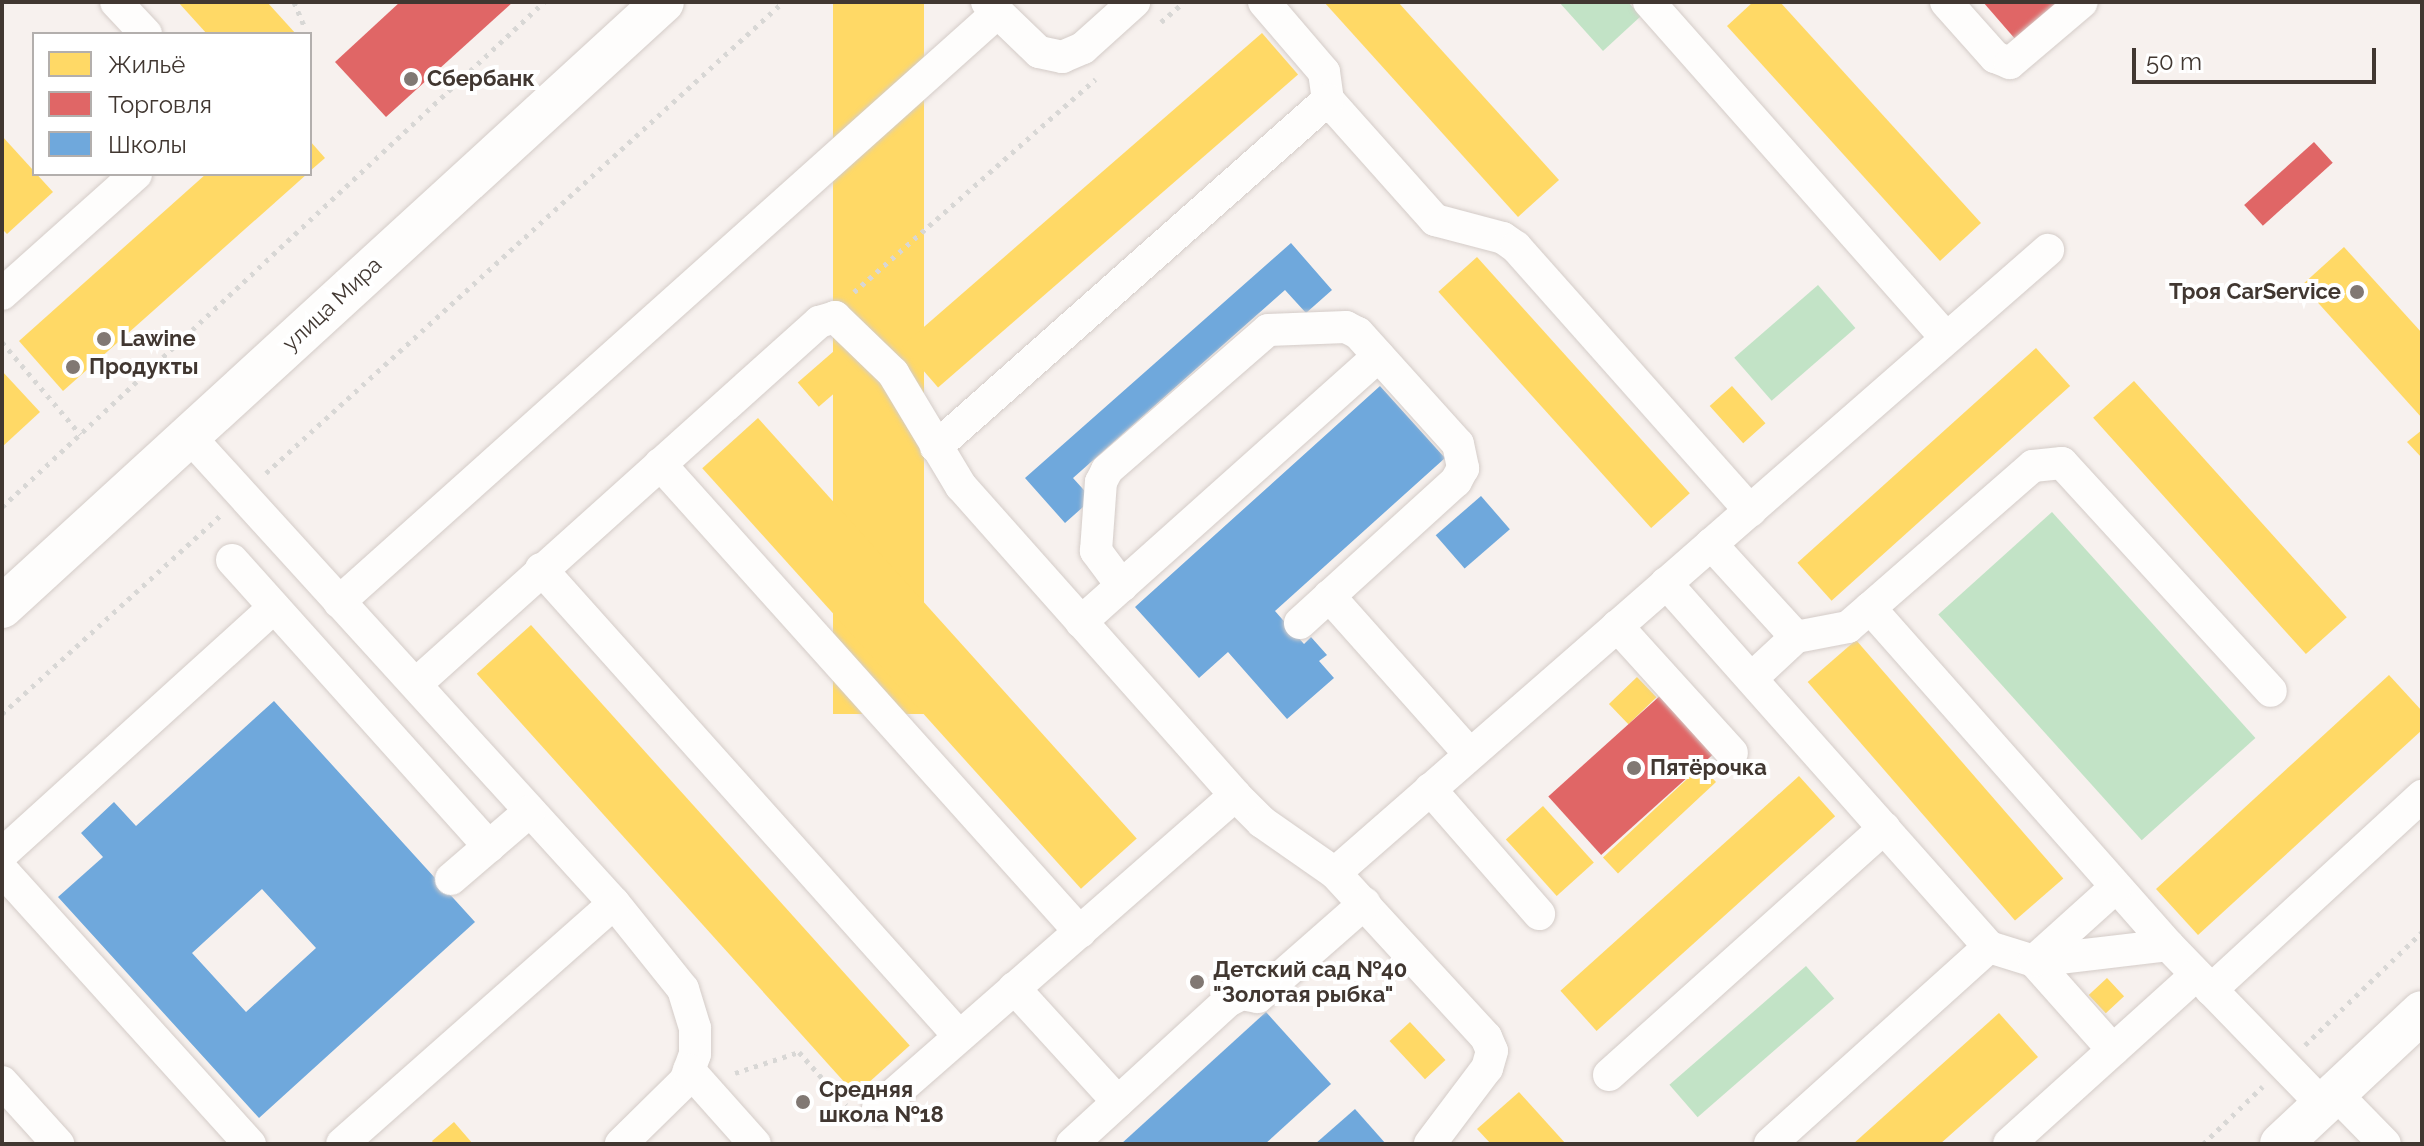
<!DOCTYPE html>
<html>
<head>
<meta charset="utf-8">
<style>
	body { margin:0 }
	#map { position:relative; width:2424px; height:1146px; overflow:hidden; background:#f7f1ee; font-family:Raleway,sans-serif }
	div>[style] { position:absolute }
	[style*='--x'] { left:calc(var(--x)*1px); top:calc(var(--y)*1px); width:calc(var(--w)*1px); rotate:calc(var(--a)*1deg) }
	.green>* { inset:0; background:#c2e3c6; transform-origin:0 0 }
	.homes>* { inset:0; background:#ffd966; transform-origin:0 0 }
	.shops>* { inset:0; background:#e06666; transform-origin:0 0 }
	.schools>* { inset:0; background:#6fa8dc; transform-origin:0 0 }
	.path>* { height:5px; margin-top:-2.5px; transform-origin:0; background:repeating-linear-gradient(90deg,#d8d7d5 0 4px,transparent 0 10px) }
	.roads { filter:drop-shadow(0 0 2px #d4ccc8) drop-shadow(0 0 2px #d4ccc8) }
	.minor>* { height:32px; margin:-16px; padding:0 16px; transform-origin:16px; border-radius:16px; background:#fefdfc }
	.major>* { height:42px; margin:-21px; padding:0 21px; transform-origin:21px; border-radius:21px; background:#fefdfc }
	.dots>* { width:22px; height:22px; translate:-50% -50%; box-sizing:border-box; border:4px solid #fff; border-radius:50% }
	span { translate:-50% -50%; white-space:nowrap; text-align:center; line-height:1.15; -webkit-text-stroke:8px #fff; paint-order:stroke }
	.poi-label { font-size:22px; color:#413731; font-weight:700 }
	.left { translate:0 -50%; text-align:left }
	.right { translate:-100% -50%; text-align:right }
	.street-label { font-size:22px; color:#413731 }
	.frame { position:absolute; inset:0; border:4px solid #413731; pointer-events:none }
	.legend { position:absolute; left:32px; top:32px; width:280px; height:144px; box-sizing:border-box; background:#fff; border:2px solid #b3afad; margin:0; padding:10px 14px; list-style:none; font-size:24px; color:#413731 }
	.legend li { display:flex; align-items:center; gap:16px; height:40px }
	.legend b { width:40px; border:2px solid #b3afad }
	.scale { position:absolute; left:2132px; top:48px; width:244px; height:36px; box-sizing:border-box; border:4px solid #413731; border-top:0; padding-left:10px; font-size:24px; line-height:28px; white-space:nowrap; color:#413731; -webkit-text-stroke:6px #fff; paint-order:stroke }
</style>
</head>
<body>
<div id="map">
	<div class="green">
		<i style="clip-path:polygon(1559px 2px,1628px 2px,1641px 16px,1603px 51px)"></i>
		<i style="left:1818px;top:285px;width:57px;height:111px;rotate:49deg"></i>
		<i style="left:2052px;top:512px;width:304px;height:153px;rotate:48deg"></i>
		<i style="left:1806px;top:966px;width:43px;height:181px;rotate:49deg"></i>
	</div>
	<div class="homes">
		<i style="clip-path:polygon(178px 2px,267px 2px,296px 34px,207px 34px)"></i>
		<i style="left:833px;top:2px;width:91px;height:712px"></i>
		<i style="clip-path:polygon(1324px 2px,1398px 2px,1559px 180px,1518px 217px)"></i>
		<i style="clip-path:polygon(1753px 2px,1780px 2px,1981px 223px,1940px 261px,1727px 26px)"></i>
		<i style="left:1262px;top:33px;width:55px;height:477px;rotate:49deg"></i>
		<i style="clip-path:polygon(2px 136px,53px 192px,7px 234px,2px 229px)"></i>
		<i style="clip-path:polygon(310px 141px,325px 158px,310px 171px)"></i>
		<i style="clip-path:polygon(206px 174px,307px 174px,63px 391px,19px 341px)"></i>
		<i style="clip-path:polygon(2344px 247px,2422px 333px,2422px 418px,2302px 285px)"></i>
		<i style="left:1477px;top:257px;width:318px;height:52px;rotate:48deg"></i>
		<i style="left:2036px;top:348px;width:51px;height:321px;rotate:48deg"></i>
		<i style="left:834px;top:351px;width:32px;height:48px;rotate:49deg"></i>
		<i style="clip-path:polygon(2px 371px,40px 412px,2px 447px)"></i>
		<i style="left:2134px;top:381px;width:318px;height:55px;rotate:48deg"></i>
		<i style="left:1732px;top:386px;width:50px;height:30px;rotate:48deg"></i>
		<i style="left:758px;top:418px;width:566px;height:75px;rotate:48deg"></i>
		<i style="clip-path:polygon(2422px 430px,2422px 458px,2407px 442px)"></i>
		<i style="left:531px;top:625px;width:566px;height:73px;rotate:48deg"></i>
		<i style="left:1856px;top:640px;width:316px;height:64px;rotate:49deg"></i>
		<i style="clip-path:polygon(2389px 675px,2422px 711px,2422px 730px,2198px 935px,2156px 889px)"></i>
		<i style="left:1637px;top:677px;width:28px;height:39px;rotate:46deg"></i>
		<i style="left:1701px;top:766px;width:22px;height:134px;rotate:47deg"></i>
		<i style="left:1799px;top:776px;width:54px;height:321px;rotate:48deg"></i>
		<i style="left:1543px;top:806px;width:76px;height:50px;rotate:48deg"></i>
		<i style="left:2107px;top:978px;width:25px;height:25px;rotate:47deg"></i>
		<i style="clip-path:polygon(1999px 1013px,2038px 1057px,1940px 1144px,1853px 1144px)"></i>
		<i style="left:1410px;top:1022px;width:52px;height:28px;rotate:47deg"></i>
		<i style="clip-path:polygon(1519px 1092px,1566px 1144px,1491px 1144px,1477px 1129px)"></i>
		<i style="clip-path:polygon(454px 1122px,473px 1144px,434px 1144px,432px 1141px)"></i>
	</div>
	<div class="shops">
		<i style="clip-path:polygon(400px 2px,513px 2px,386px 117px,335px 62px)"></i>
		<i style="clip-path:polygon(1983px 2px,2059px 2px,2016px 40px)"></i>
		<i style="left:2314px;top:142px;width:28px;height:94px;rotate:48deg"></i>
		<i style="left:1662px;top:694px;width:79px;height:153px;rotate:48deg"></i>
	</div>
	<div class="schools">
		<i style="clip-path:polygon(1291px 243px,1332px 290px,1306px 313px,1285px 290px,1073px 478px,1092px 499px,1065px 523px,1025px 478px)"></i>
		<i style="clip-path:polygon(1380px 386px,1445px 458px,1275px 611px,1304px 644px,1311px 637px,1327px 655px,1319px 661px,1334px 678px,1287px 719px,1228px 652px,1199px 678px,1135px 607px)"></i>
		<i style="left:1481px;top:496px;width:44px;height:60px;rotate:49deg"></i>
		<i style="clip-path:polygon(evenodd,274px 701px,475px 922px,259px 1118px,58px 897px,103px 857px,81px 833px,114px 802px,136px 826px,274px 701px,262px 889px,316px 948px,246px 1012px,192px 953px,262px 889px)"></i>
		<i style="clip-path:polygon(1266px 1012px,1331px 1084px,1265px 1144px,1121px 1144px)"></i>
		<i style="clip-path:polygon(1355px 1109px,1386px 1144px,1315px 1144px)"></i>
	</div>
	<div class="path">
		<i style="--x:294;--y:2;--w:25;--a:67"></i>
		<i style="--x:1161;--y:22;--w:30;--a:-41"></i>
		<i style="--x:854;--y:292;--w:322;--a:-41.4"></i>
		<i style="--x:2;--y:342;--w:121;--a:49.7"></i>
		<i style="--x:266;--y:473;--w:699;--a:-42.33"></i>
		<i style="--x:2;--y:507;--w:741;--a:-42.98"></i>
		<i style="--x:2;--y:714;--w:296;--a:-42.3"></i>
		<i style="--x:2305;--y:1045;--w:163;--a:-44"></i>
		<i style="--x:735;--y:1073;--w:67;--a:-18.2"></i>
		<i style="--x:799;--y:1052;--w:71;--a:48.4"></i>
		<i style="--x:2203;--y:1144;--w:83;--a:-44"></i>
	</div>
	<div class="roads">
		<div class="minor">
			<i style="--x:116;--y:2;--w:44;--a:46.8"></i>
			<i style="--x:987;--y:2;--w:72;--a:43.9"></i>
			<i style="--x:1039;--y:52;--w:24;--a:12"></i>
			<i style="--x:1062;--y:57;--w:23;--a:-23"></i>
			<i style="--x:1083;--y:48;--w:69;--a:-42"></i>
			<i style="--x:1264;--y:2;--w:92;--a:49.4"></i>
			<i style="--x:1324;--y:72;--w:28;--a:82"></i>
			<i style="--x:1328;--y:100;--w:161;--a:48.3"></i>
			<i style="--x:1435;--y:220;--w:70;--a:14.8"></i>
			<i style="--x:1503;--y:238;--w:16;--a:35"></i>
			<i style="--x:1516;--y:247;--w:353;--a:48.4"></i>
			<i style="--x:1649;--y:2;--w:448;--a:48.5"></i>
			<i style="--x:1946;--y:2;--w:74;--a:48.3"></i>
			<i style="--x:1995;--y:57;--w:16;--a:22"></i>
			<i style="--x:2010;--y:63;--w:94;--a:-40.3"></i>
			<i style="--x:2;--y:294;--w:180;--a:-41.8"></i>
			<i style="--x:189;--y:436;--w:631;--a:47.7"></i>
			<i style="--x:614;--y:903;--w:110;--a:51.3"></i>
			<i style="--x:683;--y:989;--w:41;--a:72.9"></i>
			<i style="--x:695;--y:1028;--w:26;--a:90"></i>
			<i style="--x:695;--y:1054;--w:29;--a:110"></i>
			<i style="--x:685;--y:1081;--w:90;--a:135.5"></i>
			<i style="--x:936;--y:447;--w:524;--a:-41.52"></i>
			<i style="--x:660;--y:464;--w:629;--a:48.09"></i>
			<i style="--x:1711;--y:544;--w:126;--a:47.6"></i>
			<i style="--x:1796;--y:637;--w:53;--a:-10.9"></i>
			<i style="--x:1848;--y:627;--w:29;--a:-41"></i>
			<i style="--x:1870;--y:608;--w:450;--a:48.5"></i>
			<i style="--x:2168;--y:945;--w:221;--a:45.9"></i>
			<i style="--x:232;--y:560;--w:385;--a:48.1"></i>
			<i style="--x:541;--y:569;--w:627;--a:48.17"></i>
			<i style="--x:1666;--y:583;--w:487;--a:48.4"></i>
			<i style="--x:1989;--y:947;--w:47;--a:17.3"></i>
			<i style="--x:2034;--y:961;--w:135;--a:-6.8"></i>
			<i style="--x:1122;--y:586;--w:44;--a:-126.6"></i>
			<i style="--x:1096;--y:551;--w:69;--a:-85.9"></i>
			<i style="--x:1101;--y:482;--w:13;--a:-63"></i>
			<i style="--x:1107;--y:470;--w:213;--a:-41"></i>
			<i style="--x:1268;--y:330;--w:78;--a:-2.2"></i>
			<i style="--x:1346;--y:327;--w:13;--a:27"></i>
			<i style="--x:1358;--y:333;--w:149;--a:48"></i>
			<i style="--x:1458;--y:444;--w:25;--a:78"></i>
			<i style="--x:1463;--y:468;--w:15;--a:118"></i>
			<i style="--x:1456;--y:481;--w:211;--a:137.7"></i>
			<i style="--x:1329;--y:596;--w:212;--a:48.3"></i>
			<i style="--x:339;--y:602;--w:883;--a:-41.83"></i>
			<i style="--x:1870;--y:608;--w:216;--a:-41.1"></i>
			<i style="--x:2033;--y:466;--w:29;--a:-6"></i>
			<i style="--x:2062;--y:463;--w:309;--a:47.5"></i>
			<i style="--x:1081;--y:622;--w:399;--a:-41.8"></i>
			<i style="--x:1617;--y:626;--w:171;--a:47.8"></i>
			<i style="--x:1752;--y:678;--w:60;--a:-43"></i>
			<i style="--x:416;--y:684;--w:542;--a:-41.93"></i>
			<i style="--x:819;--y:322;--w:17;--a:-17"></i>
			<i style="--x:835;--y:317;--w:81;--a:44"></i>
			<i style="--x:893;--y:373;--w:132;--a:59"></i>
			<i style="--x:961;--y:486;--w:413;--a:48.4"></i>
			<i style="--x:1235;--y:795;--w:38;--a:45"></i>
			<i style="--x:1262;--y:822;--w:89;--a:34.9"></i>
			<i style="--x:1335;--y:873;--w:223;--a:47.4"></i>
			<i style="--x:1486;--y:1037;--w:15;--a:67"></i>
			<i style="--x:1492;--y:1051;--w:18;--a:106"></i>
			<i style="--x:1487;--y:1068;--w:95;--a:126.9"></i>
			<i style="--x:1430;--y:789;--w:166;--a:48.9"></i>
			<i style="--x:2;--y:854;--w:367;--a:-42.2"></i>
			<i style="--x:2;--y:870;--w:370;--a:47.9"></i>
			<i style="--x:1335;--y:873;--w:947;--a:-41.15"></i>
			<i style="--x:451;--y:879;--w:104;--a:-40.7"></i>
			<i style="--x:1014;--y:988;--w:154;--a:47.6"></i>
			<i style="--x:2211;--y:990;--w:287;--a:-42.6"></i>
			<i style="--x:2113;--y:1050;--w:119;--a:-131.6"></i>
			<i style="--x:2034;--y:961;--w:110;--a:-42.1"></i>
			<i style="--x:689;--y:1070;--w:99;--a:48.3"></i>
			<i style="--x:1609;--y:1075;--w:370;--a:-41.9"></i>
			<i style="--x:2;--y:1082;--w:84;--a:47.9"></i>
			<i style="--x:2335;--y:1093;--w:71;--a:45.6"></i>
			<i style="--x:878;--y:1108;--w:475;--a:-41.2"></i>
			<i style="--x:342;--y:1144;--w:363;--a:-41.5"></i>
			<i style="--x:1072;--y:1144;--w:212;--a:-42.5"></i>
			<i style="--x:1228;--y:1001;--w:16;--a:-27"></i>
			<i style="--x:1242;--y:994;--w:16;--a:11"></i>
			<i style="--x:1258;--y:997;--w:142;--a:-41.3"></i>
			<i style="--x:1770;--y:1144;--w:295;--a:-42"></i>
			<i style="--x:2009;--y:1144;--w:252;--a:-42.1"></i>
		</div>
		<div class="major">
			<i style="--x:2;--y:607;--w:896;--a:-42.47"></i>
			<i style="--x:2281;--y:1144;--w:193;--a:-43.1"></i>
		</div>
	</div>
	<div class="dots">
		<i style="left:411px;top:79px;background:#817873"></i>
		<i style="left:2357px;top:292px;background:#817873"></i>
		<i style="left:104px;top:339px;background:#817873"></i>
		<i style="left:73px;top:367px;background:#817873"></i>
		<i style="left:1634px;top:768px;background:#817873"></i>
		<i style="left:1197px;top:982px;background:#817873"></i>
		<i style="left:803px;top:1102px;background:#817873"></i>
	</div>
	<div class="poi-label">
		<span class="left" style="left:427px;top:79px">Сбербанк</span>
		<span class="right" style="left:2341px;top:292px">Троя CarService</span>
		<span class="left" style="left:120px;top:339px">Lawine</span>
		<span class="left" style="left:89px;top:367px">Продукты</span>
		<span class="left" style="left:1650px;top:768px">Пятёрочка</span>
		<span class="left" style="left:1213px;top:982px">Детский сад №40<br>"Золотая рыбка"</span>
		<span class="left" style="left:819px;top:1102px">Средняя<br>школа №18</span>
	</div>
	<div class="street-label">
		<span style="left:332px;top:304px;rotate:-43deg">улица Мира</span>
	</div>
	<div class="frame"></div>
	<ul class="legend">
	<li><b style="height:22px;background:#ffd966"></b>Жильё</li>
	<li><b style="height:22px;background:#e06666"></b>Торговля</li>
	<li><b style="height:22px;background:#6fa8dc"></b>Школы</li>
	</ul>
	<div class="scale">50 m</div>
</div>
</body>
</html>
